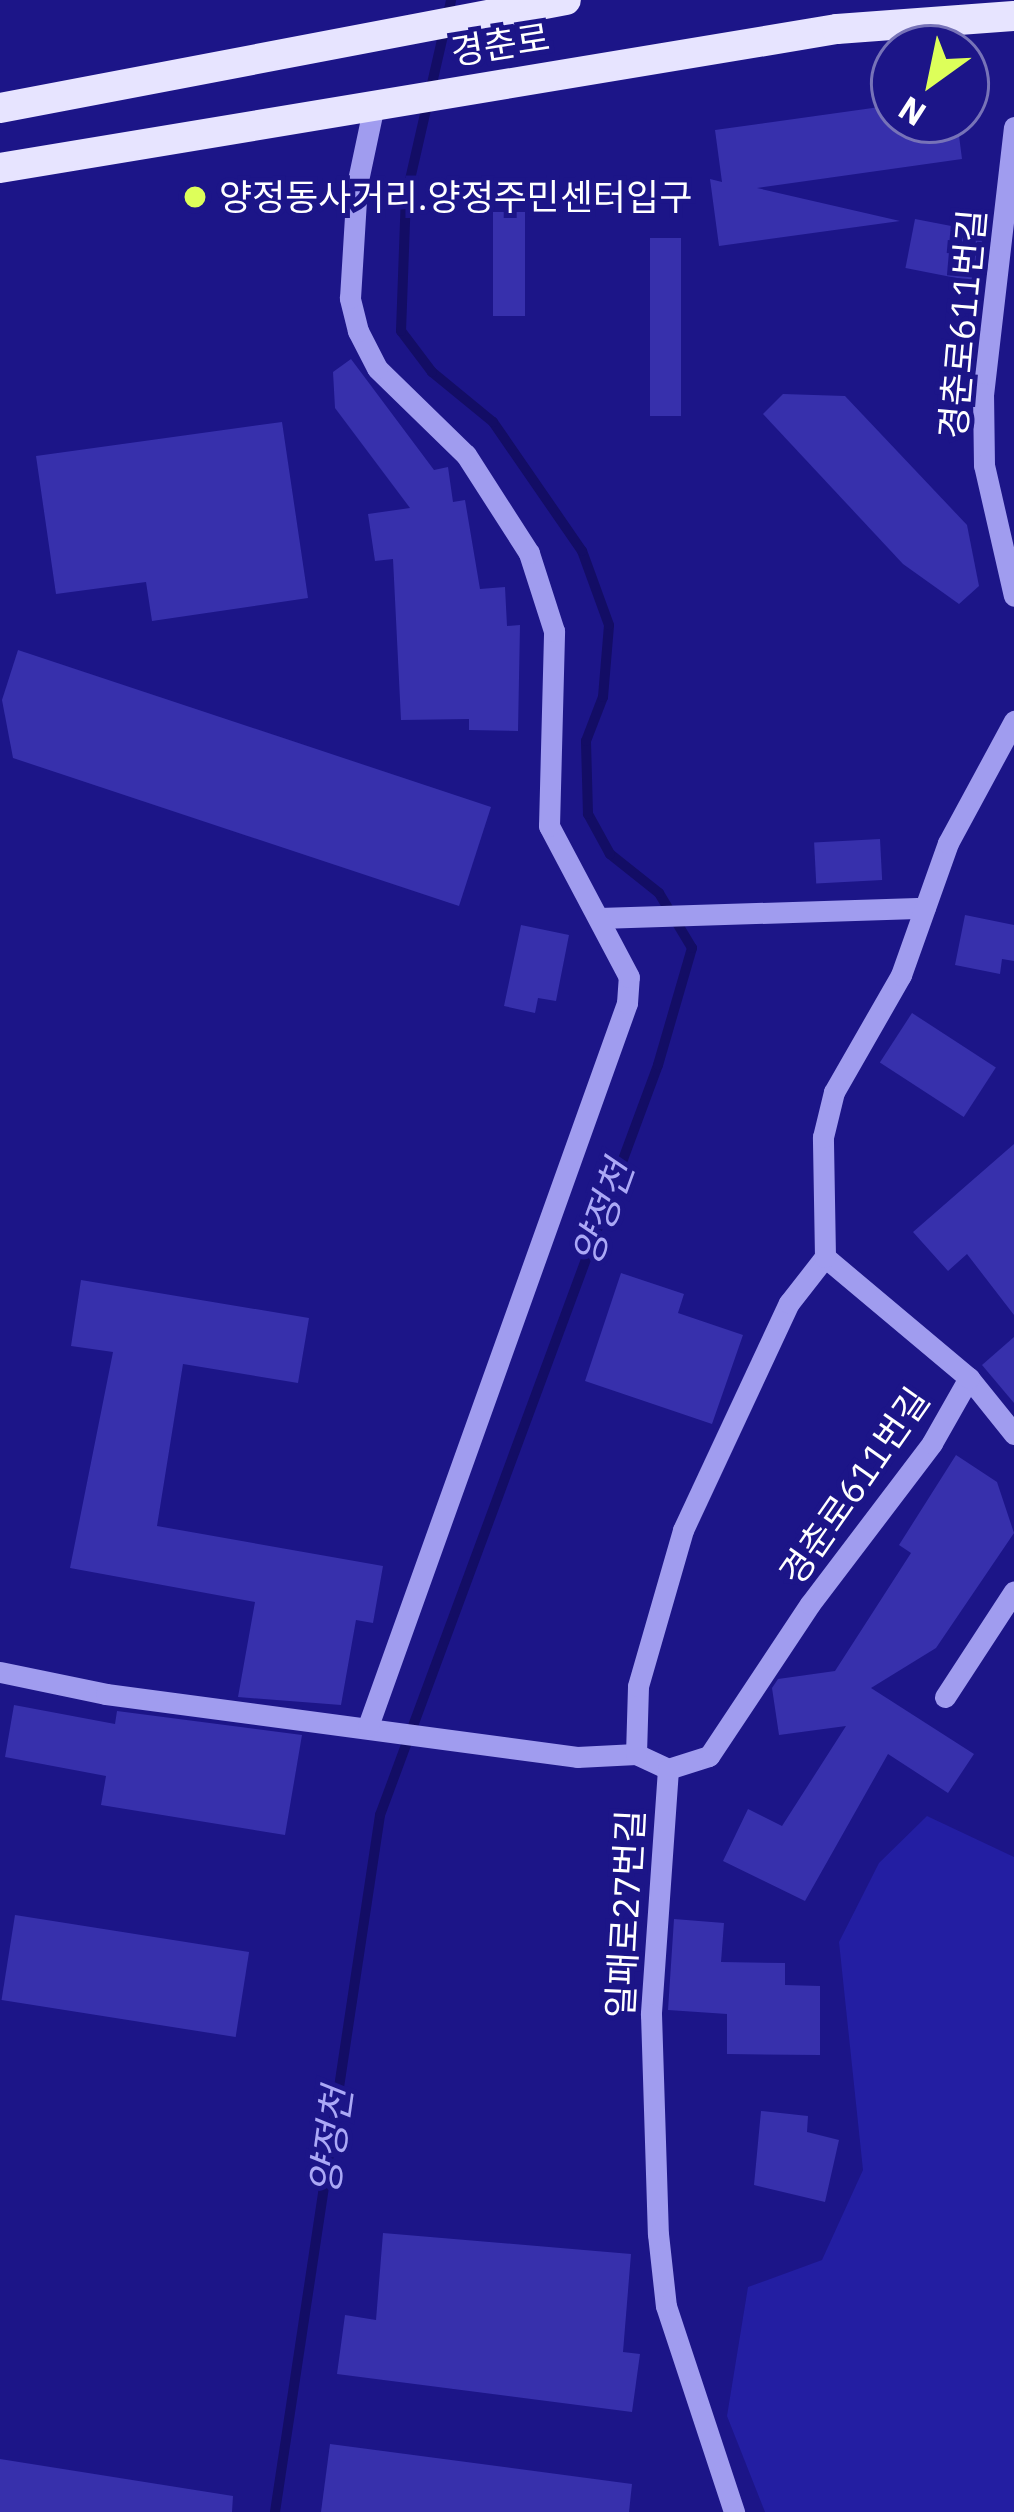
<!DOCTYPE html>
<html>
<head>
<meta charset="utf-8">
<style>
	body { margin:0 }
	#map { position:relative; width:1014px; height:2512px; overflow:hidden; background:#1c1588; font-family:"IBM Plex Sans","Noto Sans KR",sans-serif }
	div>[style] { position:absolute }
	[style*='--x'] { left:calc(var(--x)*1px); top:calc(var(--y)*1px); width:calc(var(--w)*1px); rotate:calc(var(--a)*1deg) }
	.green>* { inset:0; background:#231ea2 }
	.stream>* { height:10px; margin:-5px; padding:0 5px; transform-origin:5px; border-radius:5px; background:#130d65 }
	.building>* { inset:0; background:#3730ac; transform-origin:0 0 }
	.minor>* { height:21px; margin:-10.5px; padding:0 10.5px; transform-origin:10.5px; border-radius:10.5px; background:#a09cef }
	.major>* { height:30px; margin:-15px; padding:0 15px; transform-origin:15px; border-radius:15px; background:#e7e4ff }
	.dots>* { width:33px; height:33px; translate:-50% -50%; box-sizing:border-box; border:6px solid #1c1588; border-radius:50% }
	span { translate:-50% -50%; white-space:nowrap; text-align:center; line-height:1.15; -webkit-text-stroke:10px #1c1588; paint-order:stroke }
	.street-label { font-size:36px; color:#fff }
	.poi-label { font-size:36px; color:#fff }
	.left { translate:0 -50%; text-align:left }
	.water-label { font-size:39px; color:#aba8f6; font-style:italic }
	.north { position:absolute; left:870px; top:24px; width:120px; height:120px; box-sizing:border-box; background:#1c1588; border:3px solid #7773b8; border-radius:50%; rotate:213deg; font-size:33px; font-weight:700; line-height:48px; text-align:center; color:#fff }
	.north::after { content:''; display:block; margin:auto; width:42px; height:54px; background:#ddff5a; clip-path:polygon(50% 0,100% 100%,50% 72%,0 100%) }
</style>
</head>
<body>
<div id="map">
	<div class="green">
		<i style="clip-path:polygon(927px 1816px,1014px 1857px,1014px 2512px,765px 2512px,727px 2416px,748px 2287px,822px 2260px,863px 2170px,839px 1942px,879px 1863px)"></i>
	</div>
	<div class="stream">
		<i style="--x:275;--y:2512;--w:705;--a:-81.43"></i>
		<i style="--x:380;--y:1815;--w:800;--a:-69.66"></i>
		<i style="--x:658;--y:1065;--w:122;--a:-73.8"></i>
		<i style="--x:692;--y:948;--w:64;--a:-121"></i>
		<i style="--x:659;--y:893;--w:63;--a:-141.5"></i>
		<i style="--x:610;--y:854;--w:46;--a:-118.8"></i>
		<i style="--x:588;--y:814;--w:73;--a:-91.6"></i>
		<i style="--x:586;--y:741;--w:47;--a:-68.9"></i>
		<i style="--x:603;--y:697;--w:72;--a:-85.2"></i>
		<i style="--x:609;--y:625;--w:79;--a:-110"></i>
		<i style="--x:582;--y:551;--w:157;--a:-124.6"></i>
		<i style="--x:493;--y:422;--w:79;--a:-140.7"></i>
		<i style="--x:432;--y:372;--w:51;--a:-127.1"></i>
		<i style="--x:401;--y:331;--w:134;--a:-87.9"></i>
		<i style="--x:406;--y:197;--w:202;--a:-77.1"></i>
	</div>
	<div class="building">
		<i style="clip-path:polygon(894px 105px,894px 120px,957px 120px,962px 159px,757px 188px,900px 221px,719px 246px,710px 179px,722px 182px,715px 130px)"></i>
		<i style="left:493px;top:212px;width:32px;height:104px"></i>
		<i style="left:915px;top:219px;width:70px;height:50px;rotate:11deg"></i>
		<i style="left:650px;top:238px;width:31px;height:178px"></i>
		<i style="clip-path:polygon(351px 359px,434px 470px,448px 467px,453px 502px,465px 500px,480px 589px,505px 587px,507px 626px,520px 625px,518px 731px,469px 730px,469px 719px,401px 720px,393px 559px,375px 561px,368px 514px,410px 508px,335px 408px,333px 372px)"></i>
		<i style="clip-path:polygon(783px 394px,845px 396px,967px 525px,979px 586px,959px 604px,903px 564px,763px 414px)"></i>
		<i style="clip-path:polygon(282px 422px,308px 598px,152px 621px,146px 582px,56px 594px,36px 456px)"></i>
		<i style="clip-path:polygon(18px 650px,491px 807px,459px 906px,13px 758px,2px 700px)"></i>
		<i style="left:880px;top:839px;width:41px;height:66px;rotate:87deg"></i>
		<i style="clip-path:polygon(965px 915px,1014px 925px,1014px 961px,1002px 959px,1000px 974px,955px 965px)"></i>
		<i style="clip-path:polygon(521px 925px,569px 935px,556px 1001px,538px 998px,535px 1013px,504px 1006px)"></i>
		<i style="left:912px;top:1013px;width:100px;height:59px;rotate:33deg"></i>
		<i style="clip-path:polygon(1014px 1144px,1014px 1315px,967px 1254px,948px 1271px,913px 1232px)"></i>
		<i style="clip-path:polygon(621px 1273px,684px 1294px,678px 1313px,743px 1335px,712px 1424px,585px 1381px)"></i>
		<i style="clip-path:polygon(81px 1280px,309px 1318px,298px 1383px,183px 1364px,157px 1526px,383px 1566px,373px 1623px,356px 1620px,341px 1705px,238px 1697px,255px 1602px,70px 1568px,113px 1352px,71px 1346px)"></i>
		<i style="clip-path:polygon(1014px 1337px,1014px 1403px,982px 1365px)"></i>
		<i style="clip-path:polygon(956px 1455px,997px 1482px,1014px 1533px,936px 1648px,871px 1688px,974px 1754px,948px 1793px,888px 1754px,805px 1901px,723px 1861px,748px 1809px,782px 1826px,846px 1726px,779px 1735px,772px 1688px,778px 1679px,835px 1671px,911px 1553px,899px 1545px)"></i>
		<i style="clip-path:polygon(14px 1705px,115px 1724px,117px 1711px,302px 1735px,285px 1835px,101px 1805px,106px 1776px,5px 1757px)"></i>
		<i style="left:15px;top:1915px;width:237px;height:86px;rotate:9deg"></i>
		<i style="clip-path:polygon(674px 1919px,724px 1923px,721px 1962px,785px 1963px,785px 1985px,820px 1986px,820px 2055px,727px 2054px,727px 2014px,668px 2010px)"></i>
		<i style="clip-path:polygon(761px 2111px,808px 2116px,807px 2132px,839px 2140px,825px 2202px,754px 2185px)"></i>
		<i style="clip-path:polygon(383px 2233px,631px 2254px,623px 2352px,640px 2354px,632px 2412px,337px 2374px,345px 2315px,376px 2320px)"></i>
		<i style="clip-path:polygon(330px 2444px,632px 2484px,629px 2512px,321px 2512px)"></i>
		<i style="clip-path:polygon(0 2459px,233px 2496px,232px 2512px,0 2512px)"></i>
	</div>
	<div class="minor">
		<i style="--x:1014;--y:127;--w:268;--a:96.6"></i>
		<i style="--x:983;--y:393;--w:72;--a:89.2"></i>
		<i style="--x:984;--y:465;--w:134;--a:77.1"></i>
		<i style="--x:599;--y:918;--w:326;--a:-1.8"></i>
		<i style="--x:969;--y:1378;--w:72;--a:51.2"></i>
		<i style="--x:0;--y:1672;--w:108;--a:11.7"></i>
		<i style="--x:106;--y:1694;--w:475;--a:7.6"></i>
		<i style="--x:577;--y:1757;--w:59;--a:-2.9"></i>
		<i style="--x:636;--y:1754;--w:35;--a:25"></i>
		<i style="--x:668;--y:1769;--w:246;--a:94"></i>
		<i style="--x:651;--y:2014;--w:220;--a:88.2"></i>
		<i style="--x:658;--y:2234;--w:72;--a:83.7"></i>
		<i style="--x:666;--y:2306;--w:217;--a:71.7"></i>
		<i style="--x:945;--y:1697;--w:126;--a:-56.9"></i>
		<i style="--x:368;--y:1726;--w:768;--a:-70.29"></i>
		<i style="--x:627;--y:1003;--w:26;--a:-86"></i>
		<i style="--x:629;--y:977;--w:171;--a:-117.9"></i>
		<i style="--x:549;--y:826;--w:195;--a:-88.5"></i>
		<i style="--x:554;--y:631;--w:82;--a:-107.8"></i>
		<i style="--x:529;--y:553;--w:117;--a:-122.7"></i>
		<i style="--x:466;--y:455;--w:124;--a:-135.7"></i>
		<i style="--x:377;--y:368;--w:42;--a:-117.2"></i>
		<i style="--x:358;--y:331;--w:34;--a:-104"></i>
		<i style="--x:350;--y:298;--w:113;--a:-86.5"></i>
		<i style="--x:357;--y:185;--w:82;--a:-78"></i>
		<i style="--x:636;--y:1754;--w:68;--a:-88.3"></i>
		<i style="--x:638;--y:1686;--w:162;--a:-73.9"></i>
		<i style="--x:683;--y:1530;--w:251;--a:-65"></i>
		<i style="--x:789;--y:1303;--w:58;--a:-52"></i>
		<i style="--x:668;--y:1769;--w:43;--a:-17.6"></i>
		<i style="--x:709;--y:1756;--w:182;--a:-56.4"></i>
		<i style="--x:810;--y:1604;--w:202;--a:-52.8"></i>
		<i style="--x:932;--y:1443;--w:75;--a:-60.4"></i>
		<i style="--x:969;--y:1378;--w:188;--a:-140"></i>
		<i style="--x:825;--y:1257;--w:120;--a:-91"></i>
		<i style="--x:823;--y:1137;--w:46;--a:-76.3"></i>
		<i style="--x:834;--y:1092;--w:135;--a:-60.2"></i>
		<i style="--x:901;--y:975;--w:140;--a:-70.4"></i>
		<i style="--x:948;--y:843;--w:139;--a:-61.6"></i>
	</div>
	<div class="major">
		<i style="--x:0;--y:108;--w:576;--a:-10.8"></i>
		<i style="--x:0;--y:168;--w:848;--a:-9.43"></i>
		<i style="--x:837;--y:29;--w:177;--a:-4.2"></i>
	</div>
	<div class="dots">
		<i style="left:195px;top:197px;background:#ddff5a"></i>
	</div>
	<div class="street-label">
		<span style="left:500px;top:44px;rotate:-9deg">경춘로</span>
		<span style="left:962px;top:324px;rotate:-85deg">경춘로611번길</span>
		<span style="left:854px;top:1486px;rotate:-55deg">경춘로611번길</span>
		<span style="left:625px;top:1914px;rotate:-87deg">일패로27번길</span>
	</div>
	<div class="poi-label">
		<span class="left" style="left:219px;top:197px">양정동사거리.양정주민센터입구</span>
	</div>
	<div class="water-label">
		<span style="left:603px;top:1213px;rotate:-70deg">양정천</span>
		<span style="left:331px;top:2141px;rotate:-82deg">양정천</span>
	</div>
	<div class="north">N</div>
</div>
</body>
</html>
